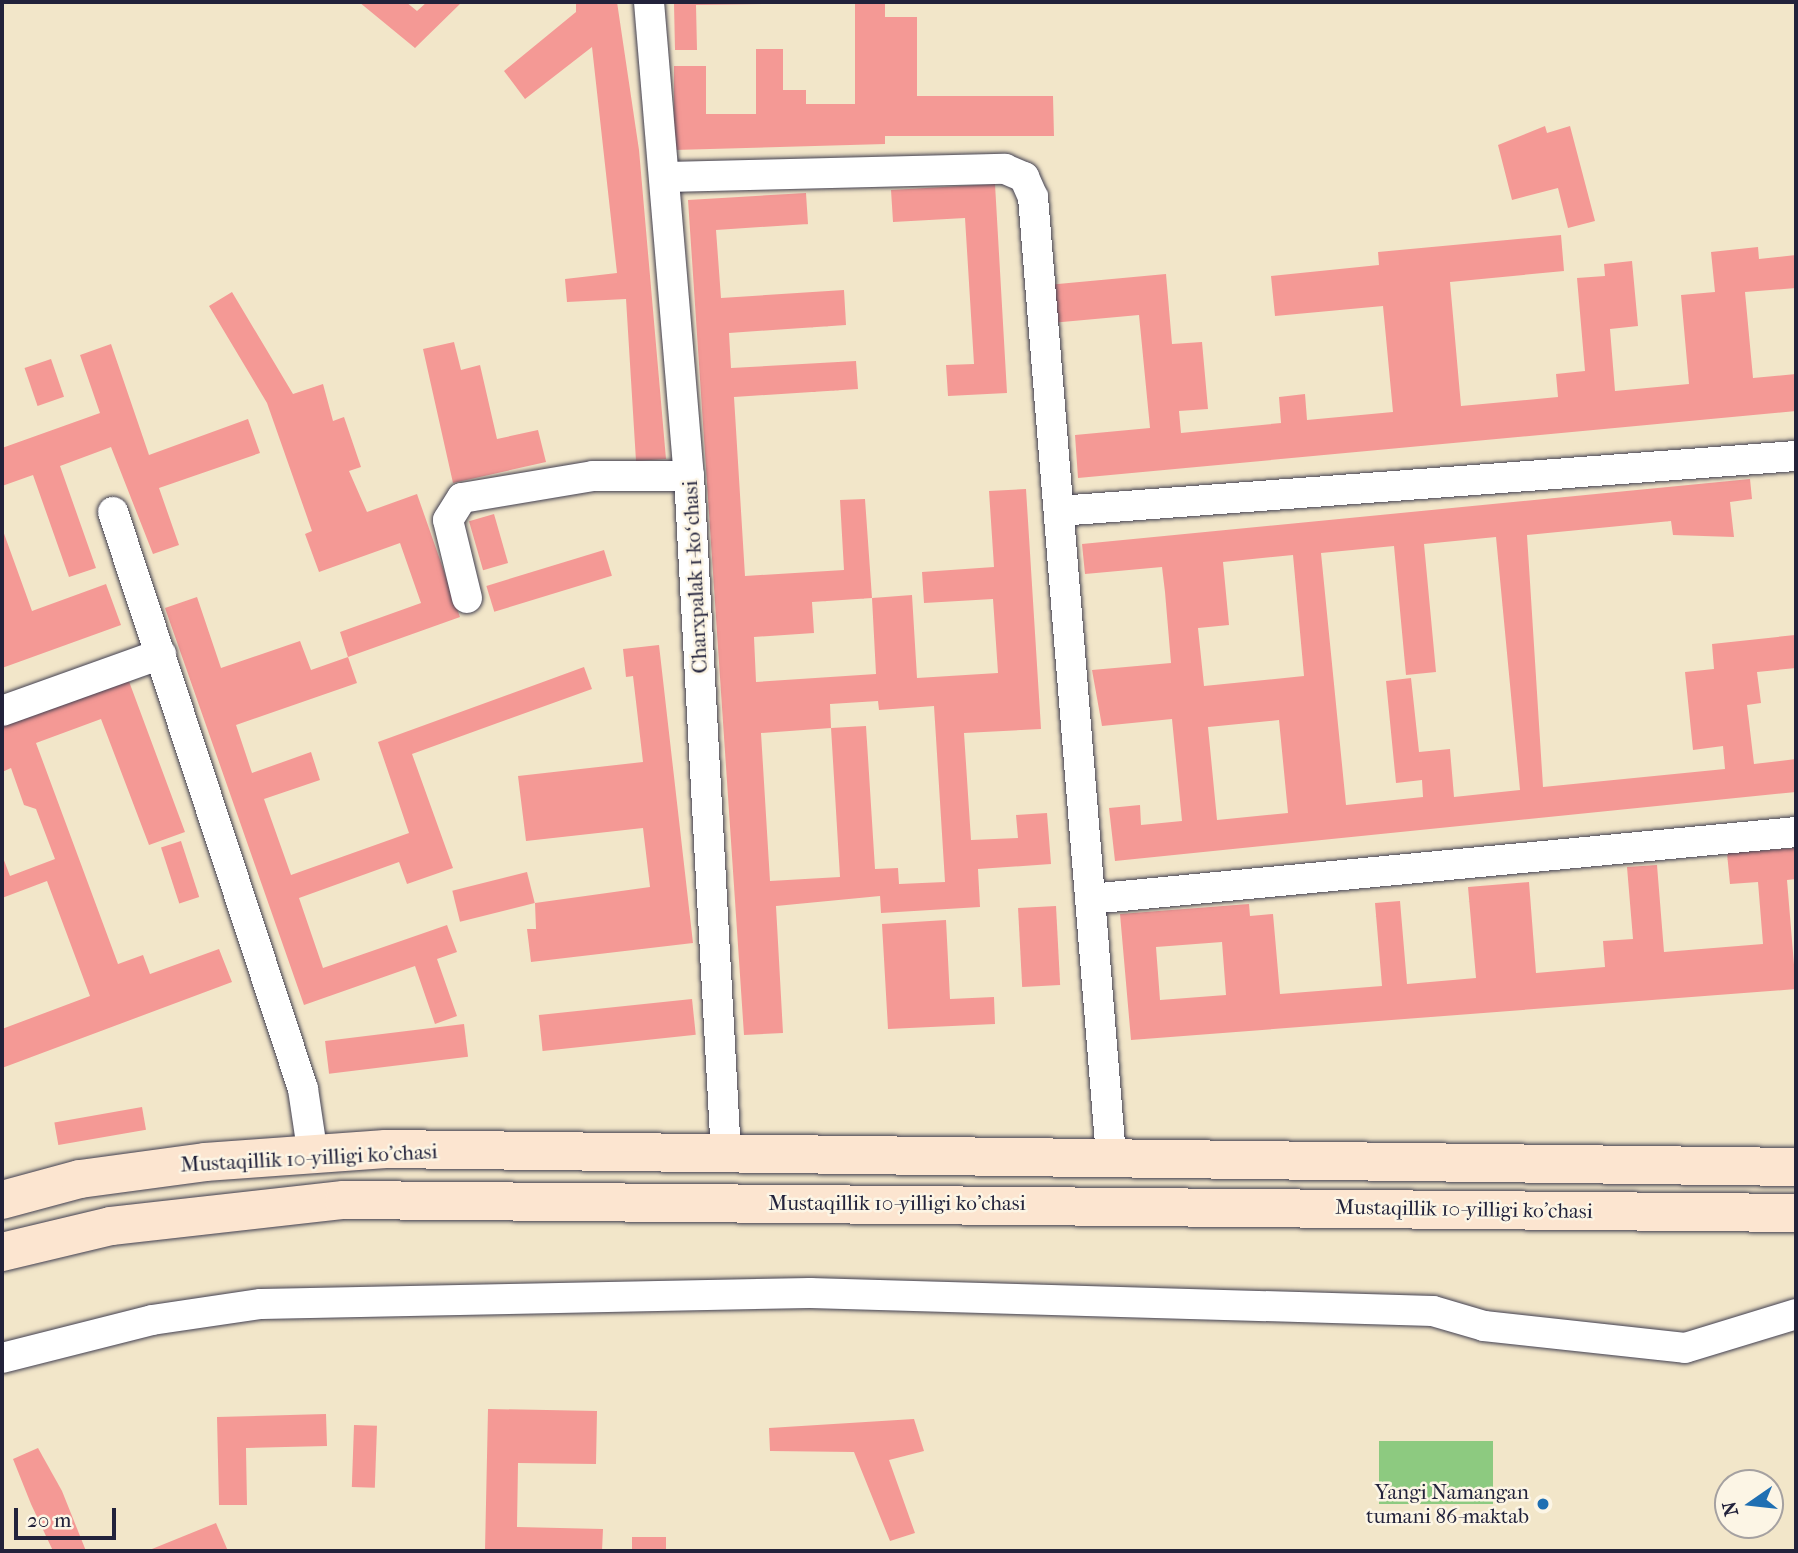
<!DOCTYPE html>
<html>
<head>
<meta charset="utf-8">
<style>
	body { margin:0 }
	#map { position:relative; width:1798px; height:1553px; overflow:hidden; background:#f2e6c9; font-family:"IM FELL French Canon",serif }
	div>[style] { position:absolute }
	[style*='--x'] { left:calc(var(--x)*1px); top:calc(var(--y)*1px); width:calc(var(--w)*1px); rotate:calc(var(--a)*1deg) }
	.green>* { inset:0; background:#8dca80; transform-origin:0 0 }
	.building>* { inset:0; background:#f49995; transform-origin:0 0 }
	.roads { filter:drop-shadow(0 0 2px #413f50) drop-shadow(0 0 2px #413f50) }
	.street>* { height:30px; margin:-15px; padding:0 15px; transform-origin:15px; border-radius:15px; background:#fff }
	.secondary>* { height:38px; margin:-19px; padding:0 19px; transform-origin:19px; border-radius:19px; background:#fce5d0 }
	.dots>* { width:19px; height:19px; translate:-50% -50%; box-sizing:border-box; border:4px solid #fcf5e5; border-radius:50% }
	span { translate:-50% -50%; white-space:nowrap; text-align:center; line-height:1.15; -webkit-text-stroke:5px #fcf5e5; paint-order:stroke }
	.street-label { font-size:21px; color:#22223b }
	.poi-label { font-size:21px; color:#22223b }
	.right { translate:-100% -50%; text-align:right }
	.frame { position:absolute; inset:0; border:4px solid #22223b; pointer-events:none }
	.north { position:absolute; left:1714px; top:1469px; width:70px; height:70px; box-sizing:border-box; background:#fcf5e5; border:2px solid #a5a1a1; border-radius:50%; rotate:256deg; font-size:19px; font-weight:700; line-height:28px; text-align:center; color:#22223b }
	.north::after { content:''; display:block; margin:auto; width:24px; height:32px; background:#1f6fb2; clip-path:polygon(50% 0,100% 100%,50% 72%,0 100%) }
	.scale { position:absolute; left:14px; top:1508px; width:102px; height:32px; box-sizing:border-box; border:4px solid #22223b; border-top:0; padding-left:9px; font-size:21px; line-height:24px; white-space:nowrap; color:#22223b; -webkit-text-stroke:5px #fcf5e5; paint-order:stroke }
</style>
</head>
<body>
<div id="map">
	<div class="green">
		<i style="left:1379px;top:1441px;width:114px;height:63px"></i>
	</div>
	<div class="building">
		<i style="clip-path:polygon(359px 2px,406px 2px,417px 11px,427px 2px,462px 2px,415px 48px)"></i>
		<i style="clip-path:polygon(576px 2px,617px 2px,639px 150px,666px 459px,636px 461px,626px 299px,567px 302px,565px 279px,617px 273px,592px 47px,525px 99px,504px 71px,576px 12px)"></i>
		<i style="clip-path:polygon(666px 2px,763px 2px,763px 4px,696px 5px,697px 50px,675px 50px,674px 4px)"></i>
		<i style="clip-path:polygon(855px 2px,885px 2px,885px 17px,917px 17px,917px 96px,1053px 96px,1054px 136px,885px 136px,885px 144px,674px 150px,674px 66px,706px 66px,706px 114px,756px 114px,756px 49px,783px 49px,783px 90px,806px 90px,806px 104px,855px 104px)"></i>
		<i style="clip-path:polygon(1545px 126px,1547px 133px,1570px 126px,1595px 221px,1568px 228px,1558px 188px,1512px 200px,1498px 145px)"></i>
		<i style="clip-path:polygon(995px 184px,1007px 393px,948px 396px,946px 365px,974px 364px,965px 218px,893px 222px,891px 190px)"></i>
		<i style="clip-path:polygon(evenodd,806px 193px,808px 224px,716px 230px,721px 298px,844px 290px,846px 325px,729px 333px,731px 368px,856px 361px,858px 389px,734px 397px,745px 576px,844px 570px,840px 500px,865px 499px,872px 598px,912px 595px,917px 678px,998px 673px,993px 599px,924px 603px,922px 572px,994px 567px,989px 491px,1026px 489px,1041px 729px,964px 733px,971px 840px,1018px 838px,1016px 815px,1047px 813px,1051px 864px,978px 869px,980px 907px,881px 913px,880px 896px,776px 906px,783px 1033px,744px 1035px,688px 200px,806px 193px,872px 598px,876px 674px,756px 682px,754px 637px,814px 633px,812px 602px,872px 598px,806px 193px,878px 701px,879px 710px,934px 706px,945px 882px,899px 884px,898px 868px,875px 869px,866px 726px,831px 728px,830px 704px,878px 701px,806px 193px,831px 728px,840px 877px,770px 881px,761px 733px,831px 728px)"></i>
		<i style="clip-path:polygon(1561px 235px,1564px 271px,1450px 282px,1461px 406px,1558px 397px,1556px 374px,1585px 371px,1577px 278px,1605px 276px,1604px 264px,1632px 261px,1638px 326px,1610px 329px,1615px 391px,1689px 384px,1681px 295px,1715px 292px,1711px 252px,1758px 247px,1759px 259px,1796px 255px,1796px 288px,1745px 292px,1753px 378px,1796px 374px,1796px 411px,1078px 478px,1075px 435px,1150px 428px,1139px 315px,1051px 323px,1047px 285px,1166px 274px,1172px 344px,1202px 342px,1208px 409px,1179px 411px,1181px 433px,1281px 423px,1279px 397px,1305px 394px,1307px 420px,1393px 412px,1383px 306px,1275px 316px,1271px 276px,1379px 265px,1378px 252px)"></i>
		<i style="clip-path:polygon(232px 292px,293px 394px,323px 384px,333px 421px,344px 417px,361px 467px,349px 471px,367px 512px,417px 494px,460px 617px,348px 657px,340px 632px,421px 603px,400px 543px,319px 572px,305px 534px,312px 531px,267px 403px,209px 306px)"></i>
		<i style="clip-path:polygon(454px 342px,461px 370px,480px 365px,497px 439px,538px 430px,546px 462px,453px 483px,423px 349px)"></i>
		<i style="clip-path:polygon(111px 344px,149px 455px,248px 419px,260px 453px,159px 488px,179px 545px,153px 554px,111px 447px,60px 466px,96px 568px,69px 577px,33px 475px,2px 486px,2px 448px,100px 413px,80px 355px)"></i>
		<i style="left:51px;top:359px;width:40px;height:28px;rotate:71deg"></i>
		<i style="clip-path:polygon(evenodd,1750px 479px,1752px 499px,1730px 502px,1734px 537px,1673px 535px,1671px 521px,1527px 535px,1543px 787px,1725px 769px,1723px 746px,1693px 750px,1685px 672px,1714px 669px,1712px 644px,1795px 635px,1796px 668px,1757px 672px,1761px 703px,1747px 705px,1754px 764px,1796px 759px,1796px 792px,1115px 861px,1109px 808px,1140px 805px,1141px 825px,1182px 821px,1172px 719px,1102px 726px,1092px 670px,1171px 663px,1165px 592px,1162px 567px,1085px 574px,1082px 544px,1750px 479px,1496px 537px,1520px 790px,1454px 797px,1450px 749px,1419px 752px,1411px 678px,1386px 681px,1396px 783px,1422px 780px,1423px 797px,1346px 805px,1321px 553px,1394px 546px,1406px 675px,1436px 672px,1424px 544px,1496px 537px,1750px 479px,1293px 555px,1304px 676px,1204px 686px,1198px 628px,1229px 625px,1223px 562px,1293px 555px,1750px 479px,1279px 720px,1288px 813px,1217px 820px,1208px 727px,1279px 720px)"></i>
		<i style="left:494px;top:514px;width:51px;height:26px;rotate:74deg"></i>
		<i style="clip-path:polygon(2px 528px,32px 611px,106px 584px,121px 625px,2px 668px)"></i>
		<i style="left:604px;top:550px;width:27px;height:123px;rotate:73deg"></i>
		<i style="clip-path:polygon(197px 597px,221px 668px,300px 641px,311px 670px,348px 657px,357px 683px,236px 725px,252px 773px,311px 752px,320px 780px,264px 799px,291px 875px,409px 833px,378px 742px,584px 667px,592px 689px,412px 754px,453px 868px,407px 884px,399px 862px,299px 898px,323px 968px,447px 925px,457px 952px,437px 959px,457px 1016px,435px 1024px,415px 966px,304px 1005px,165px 608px)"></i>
		<i style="clip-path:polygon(659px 645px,693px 943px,531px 962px,527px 929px,536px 929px,535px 903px,650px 887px,643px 828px,526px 841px,518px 776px,643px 762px,633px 676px,626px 677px,623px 649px)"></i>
		<i style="clip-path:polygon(127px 676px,185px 832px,149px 845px,101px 719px,36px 743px,118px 964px,143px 955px,150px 974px,219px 949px,232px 982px,2px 1068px,2px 1029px,90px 996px,47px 881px,2px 898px,2px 855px,10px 876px,55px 859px,36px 809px,24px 805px,11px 768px,2px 772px,2px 723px)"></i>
		<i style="left:181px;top:841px;width:59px;height:21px;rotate:72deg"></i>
		<i style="clip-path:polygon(evenodd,1796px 848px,1796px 879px,1787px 880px,1796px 989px,1131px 1040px,1120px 914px,1249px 904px,1250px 916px,1273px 914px,1280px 994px,1382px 986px,1375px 903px,1400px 901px,1407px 984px,1476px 978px,1468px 887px,1529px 882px,1536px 973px,1605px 967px,1603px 941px,1633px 939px,1627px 867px,1657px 865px,1664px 952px,1763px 944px,1758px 882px,1730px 884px,1727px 853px,1796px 848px,1222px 942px,1226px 995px,1160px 1000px,1156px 947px,1222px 942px)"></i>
		<i style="left:527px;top:872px;width:32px;height:77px;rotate:76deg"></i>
		<i style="left:1056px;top:906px;width:79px;height:38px;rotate:87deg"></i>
		<i style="clip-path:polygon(946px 920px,950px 999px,994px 997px,995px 1024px,888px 1029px,882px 924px)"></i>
		<i style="left:692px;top:999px;width:36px;height:154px;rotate:84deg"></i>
		<i style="left:464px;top:1024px;width:33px;height:140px;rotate:83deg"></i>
		<i style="left:142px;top:1107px;width:23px;height:89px;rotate:80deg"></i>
		<i style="clip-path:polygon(488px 1409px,597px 1411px,596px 1464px,518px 1463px,517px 1527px,603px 1529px,602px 1551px,485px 1551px)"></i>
		<i style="clip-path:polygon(326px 1414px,327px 1446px,246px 1448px,247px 1505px,219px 1505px,217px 1417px)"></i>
		<i style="clip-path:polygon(914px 1419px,924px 1451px,889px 1460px,915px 1533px,890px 1541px,854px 1452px,770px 1451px,769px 1428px)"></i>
		<i style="left:354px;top:1425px;width:23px;height:62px;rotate:2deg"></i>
		<i style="clip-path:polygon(38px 1448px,62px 1491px,86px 1551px,53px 1551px,31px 1504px,13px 1459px)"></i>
		<i style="clip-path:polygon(216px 1523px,228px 1551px,147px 1551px)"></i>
		<i style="left:632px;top:1537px;width:34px;height:14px"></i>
	</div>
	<div class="roads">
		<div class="street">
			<i style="--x:649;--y:2;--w:476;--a:85.2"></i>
			<i style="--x:689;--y:476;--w:679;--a:86.88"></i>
			<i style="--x:667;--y:177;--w:338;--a:-1.4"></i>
			<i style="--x:1005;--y:169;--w:21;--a:23"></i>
			<i style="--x:1024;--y:177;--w:22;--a:66"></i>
			<i style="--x:1033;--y:197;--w:961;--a:85.35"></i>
			<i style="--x:1059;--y:511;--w:739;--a:-4.27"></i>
			<i style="--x:113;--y:512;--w:607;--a:71.77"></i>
			<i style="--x:303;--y:1089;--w:68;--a:81.5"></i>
			<i style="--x:467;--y:598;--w:80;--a:-103.7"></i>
			<i style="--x:448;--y:520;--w:26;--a:-58"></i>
			<i style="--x:462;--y:498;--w:133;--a:-9.5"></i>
			<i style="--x:593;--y:476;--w:96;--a:0"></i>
			<i style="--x:2;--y:711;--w:169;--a:-19.7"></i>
			<i style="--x:1090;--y:899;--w:709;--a:-5.42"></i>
			<i style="--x:2;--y:1358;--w:155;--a:-14.2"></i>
			<i style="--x:152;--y:1320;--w:110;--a:-8.4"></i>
			<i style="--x:261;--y:1304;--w:549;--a:-1.15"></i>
			<i style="--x:810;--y:1293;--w:623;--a:1.65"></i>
			<i style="--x:1433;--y:1311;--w:53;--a:16.4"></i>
			<i style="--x:1484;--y:1326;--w:202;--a:6.2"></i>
			<i style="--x:1685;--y:1348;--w:116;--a:-17"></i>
		</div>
		<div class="secondary">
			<i style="--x:2;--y:1200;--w:81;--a:-15.1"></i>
			<i style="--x:80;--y:1179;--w:126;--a:-7.7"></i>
			<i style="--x:205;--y:1162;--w:181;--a:-4.1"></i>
			<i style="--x:386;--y:1149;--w:1410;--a:0.73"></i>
			<i style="--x:2;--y:1252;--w:112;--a:-13.4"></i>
			<i style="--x:111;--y:1226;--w:234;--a:-6.4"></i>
			<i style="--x:344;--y:1200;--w:1452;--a:0.51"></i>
		</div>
	</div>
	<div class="dots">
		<i style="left:1543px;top:1504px;background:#1f6fb2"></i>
	</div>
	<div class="street-label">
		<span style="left:695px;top:577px;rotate:-93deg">Charxpalak 1-koʻchasi</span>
		<span style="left:309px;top:1158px;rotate:-3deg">Mustaqillik 10-yilligi ko'chasi</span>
		<span style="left:897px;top:1203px">Mustaqillik 10-yilligi ko'chasi</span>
		<span style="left:1464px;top:1209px;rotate:1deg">Mustaqillik 10-yilligi ko'chasi</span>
	</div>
	<div class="poi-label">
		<span class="right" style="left:1529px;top:1504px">Yangi Namangan<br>tumani 86-maktab</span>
	</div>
	<div class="frame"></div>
	<div class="north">N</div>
	<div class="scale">20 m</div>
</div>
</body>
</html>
